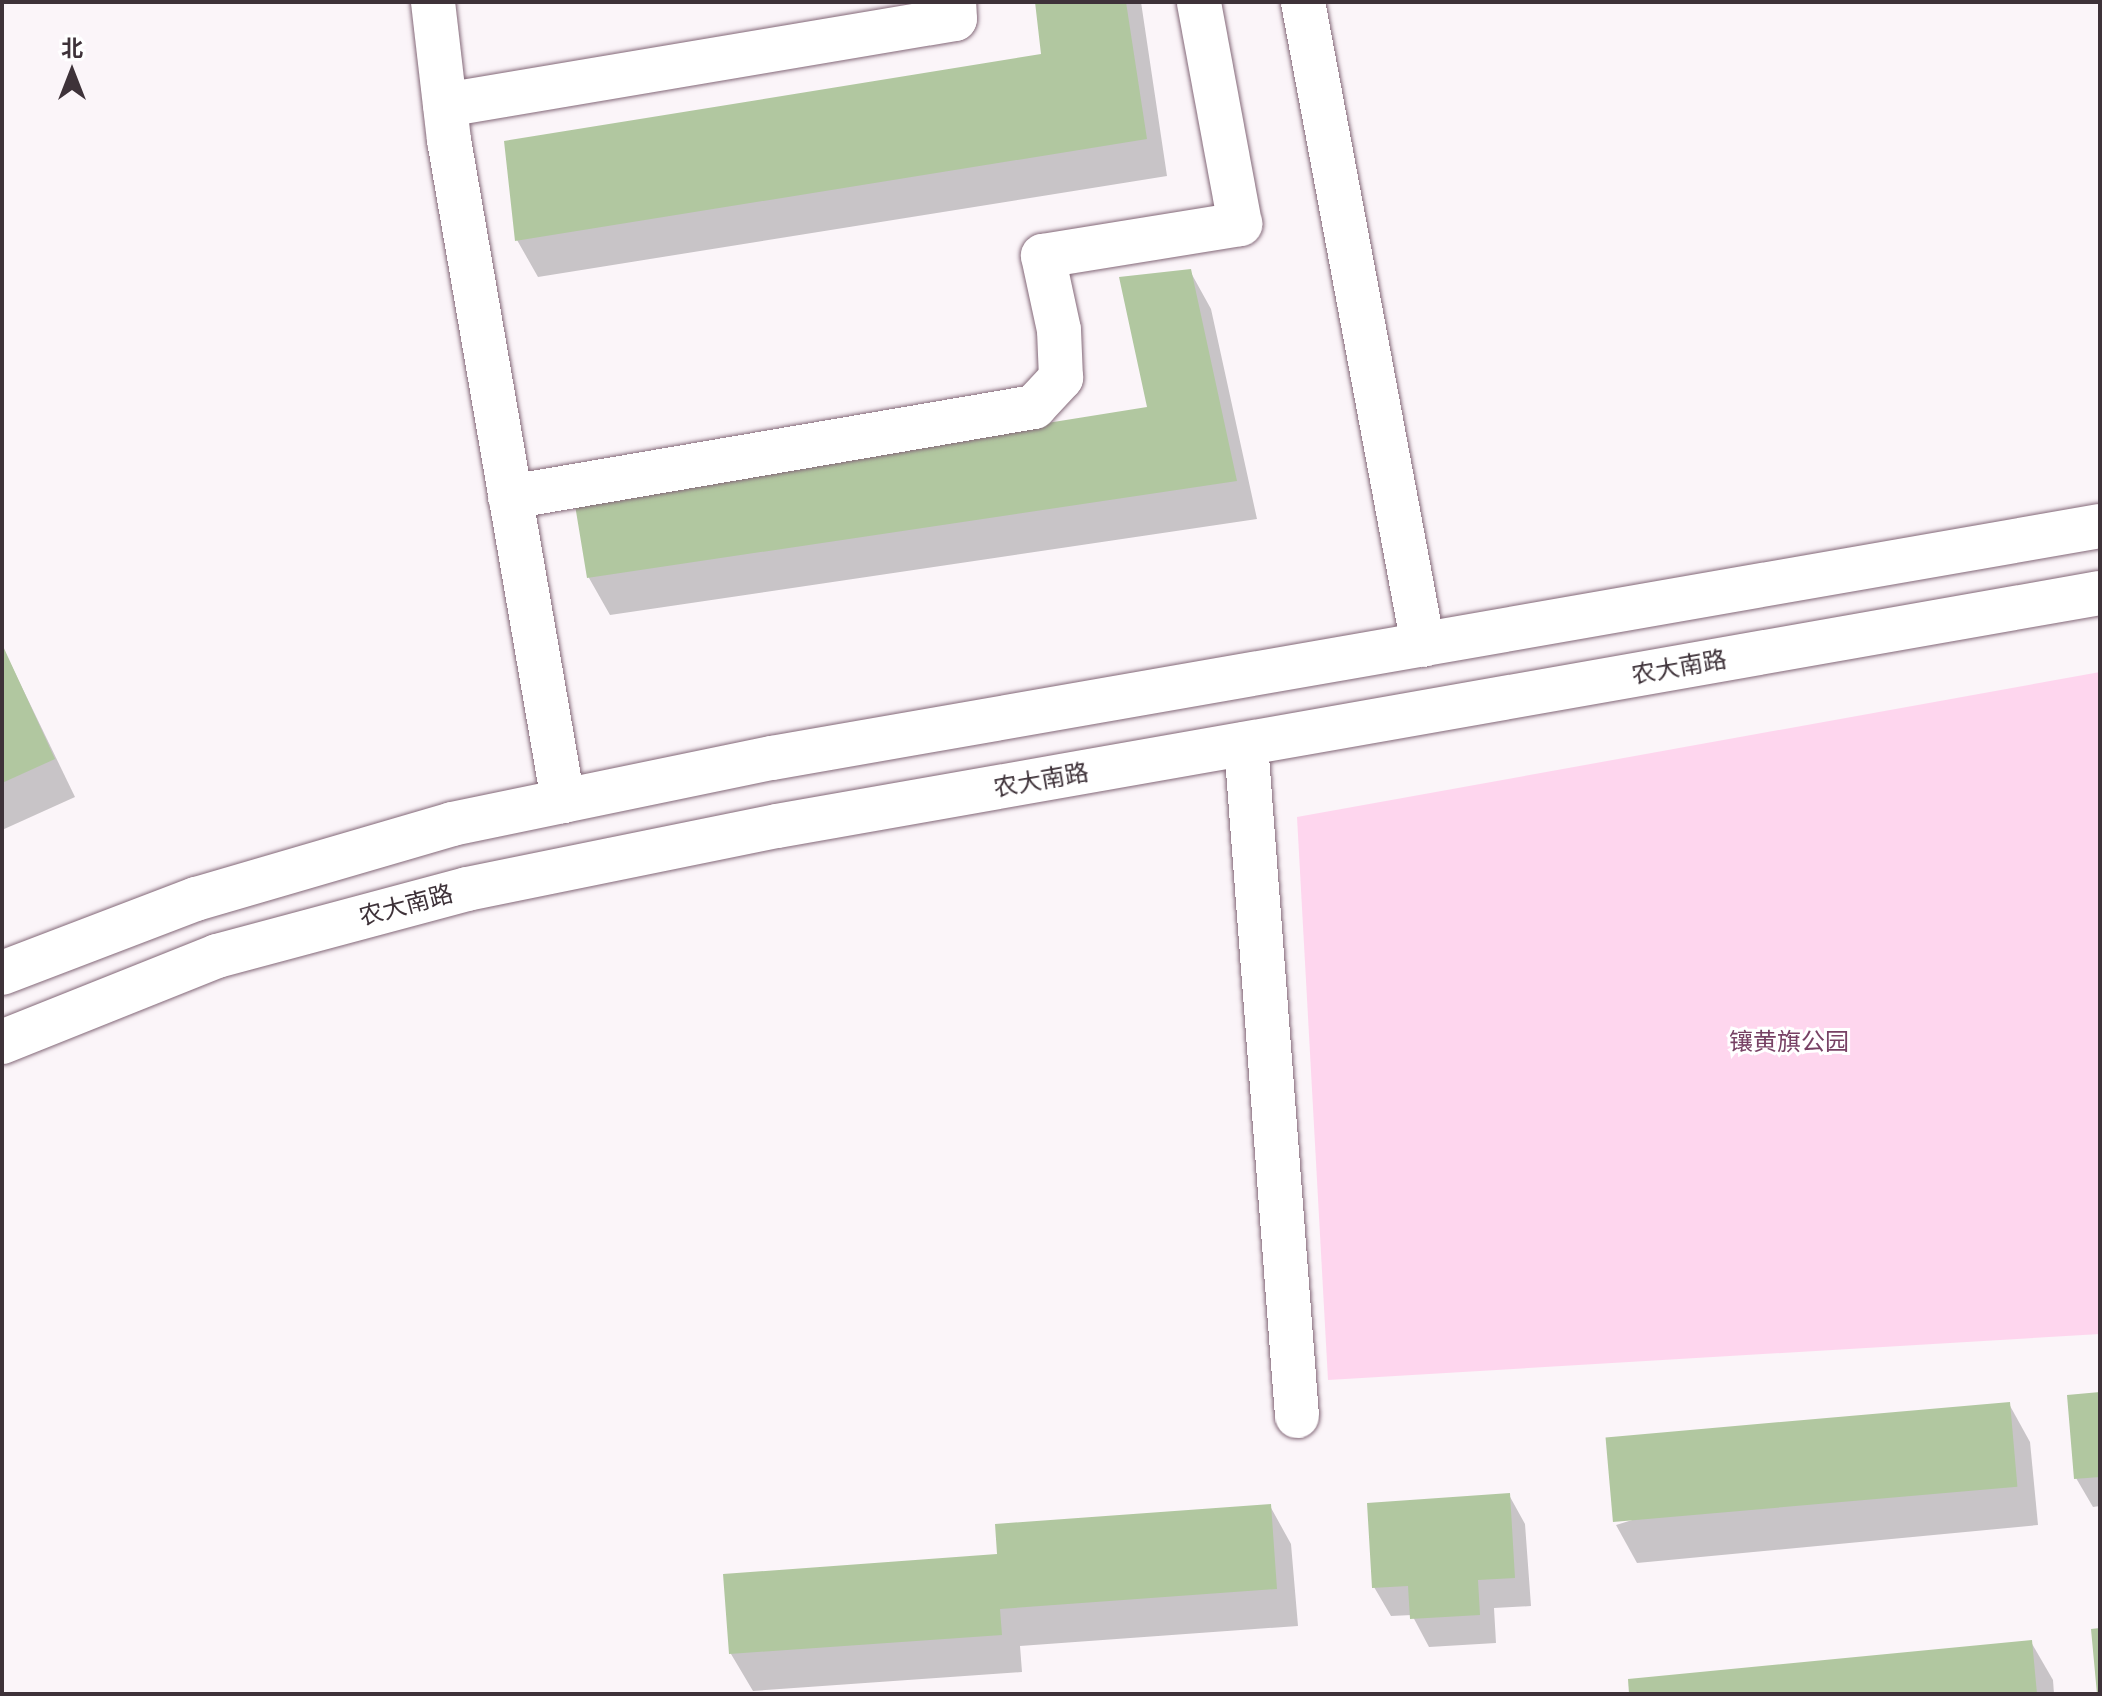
<!DOCTYPE html>
<html>
<head>
<meta charset="utf-8">
<style>
	body { margin:0 }
	#map { position:relative; width:2102px; height:1696px; overflow:hidden; background:#fbf5f9; font-family:"PT Sans Narrow","Noto Sans SC",sans-serif }
	div>[style] { position:absolute }
	[style*='--x'] { left:calc(var(--x)*1px); top:calc(var(--y)*1px); width:calc(var(--w)*1px); rotate:calc(var(--a)*1deg) }
	.green>* { inset:0; background:#fed6ee }
	.shadow>* { inset:0; background:#0003 }
	.building>* { inset:0; background:#b1c7a0; transform-origin:0 0 }
	.roads { filter:drop-shadow(0 0 2px #836878) drop-shadow(0 0 2px #836878) }
	.minor>* { height:44px; margin:-22px; padding:0 22px; transform-origin:22px; border-radius:22px; background:#fff }
	.major>* { height:44px; margin:-22px; padding:0 22px; transform-origin:22px; border-radius:22px; background:#fff }
	span { translate:-50% -50%; white-space:nowrap; text-align:center; line-height:1.15; -webkit-text-stroke:6px #fff; paint-order:stroke }
	.street-label { font-size:24px; color:#3e3239 }
	.park-label { font-size:24px; color:#774164 }
	.frame { position:absolute; inset:0; border:4px solid #3e3239; pointer-events:none }
	.north { position:absolute; left:32px; top:32px; width:80px; height:80px; -webkit-text-stroke:6px #fff; paint-order:stroke; rotate:0deg; font-size:22px; font-weight:700; line-height:32px; text-align:center; color:#3e3239 }
	.north::after { content:''; display:block; margin:auto; width:28px; height:36px; background:#3e3239; clip-path:polygon(50% 0,100% 100%,50% 72%,0 100%) }
</style>
</head>
<body>
<div id="map">
	<div class="green">
		<i style="clip-path:polygon(2100px 672px,2100px 1334px,1328px 1380px,1297px 817px)"></i>
	</div>
	<div class="shadow">
		<i style="clip-path:polygon(1037px 2px,1141px 2px,1167px 176px,538px 277px,517px 240px,1044px 55px)"></i>
		<i style="clip-path:polygon(1190px 271px,1211px 309px,1257px 519px,610px 615px,589px 578px,576px 501px,1150px 409px)"></i>
		<i style="clip-path:polygon(2px 646px,75px 797px,2px 830px)"></i>
		<i style="clip-path:polygon(2100px 1394px,2100px 1506px,2093px 1507px,2076px 1478px)"></i>
		<i style="clip-path:polygon(2009px 1404px,2030px 1442px,2038px 1525px,1637px 1563px,1616px 1525px)"></i>
		<i style="clip-path:polygon(1509px 1495px,1525px 1524px,1531px 1606px,1494px 1608px,1496px 1643px,1429px 1647px,1412px 1615px,1391px 1616px,1374px 1587px)"></i>
		<i style="clip-path:polygon(1270px 1506px,1291px 1544px,1298px 1626px,1020px 1646px,1022px 1672px,753px 1691px,731px 1654px,726px 1576px,999px 1556px)"></i>
		<i style="clip-path:polygon(2031px 1642px,2053px 1680px,2054px 1694px,1631px 1694px)"></i>
	</div>
	<div class="building">
		<i style="clip-path:polygon(1035px 2px,1126px 2px,1147px 139px,515px 241px,504px 141px,1041px 54px)"></i>
		<i style="clip-path:polygon(1191px 269px,1237px 481px,587px 578px,574px 499px,1147px 407px,1119px 277px)"></i>
		<i style="clip-path:polygon(2px 644px,55px 759px,2px 783px)"></i>
		<i style="clip-path:polygon(2100px 1392px,2100px 1477px,2074px 1479px,2067px 1395px)"></i>
		<i style="left:2010px;top:1402px;width:85px;height:406px;rotate:85deg"></i>
		<i style="clip-path:polygon(1510px 1493px,1515px 1578px,1478px 1580px,1480px 1615px,1410px 1619px,1408px 1586px,1372px 1588px,1367px 1503px)"></i>
		<i style="clip-path:polygon(1271px 1504px,1277px 1589px,1000px 1609px,1002px 1635px,729px 1654px,723px 1574px,997px 1554px,995px 1524px)"></i>
		<i style="clip-path:polygon(2100px 1628px,2100px 1694px,2097px 1694px,2091px 1629px)"></i>
		<i style="clip-path:polygon(2032px 1640px,2037px 1694px,1629px 1694px,1628px 1679px)"></i>
	</div>
	<div class="roads">
		<div class="minor">
			<i style="--x:433;--y:2;--w:139;--a:83.4"></i>
			<i style="--x:449;--y:140;--w:671;--a:80.21"></i>
			<i style="--x:1303;--y:2;--w:654;--a:79.43"></i>
			<i style="--x:445;--y:105;--w:517;--a:-9.57"></i>
			<i style="--x:955;--y:19;--w:17;--a:-93"></i>
			<i style="--x:510;--y:497;--w:532;--a:-9.75"></i>
			<i style="--x:1034;--y:407;--w:40;--a:-47"></i>
			<i style="--x:1061;--y:378;--w:48;--a:-92.4"></i>
			<i style="--x:1059;--y:330;--w:76;--a:-102.2"></i>
			<i style="--x:1043;--y:256;--w:200;--a:-9.2"></i>
			<i style="--x:1240;--y:224;--w:226;--a:-100.5"></i>
			<i style="--x:1246;--y:744;--w:674;--a:85.66"></i>
		</div>
		<div class="major">
			<i style="--x:2;--y:973;--w:208;--a:-20.9"></i>
			<i style="--x:196;--y:899;--w:267;--a:-16.3"></i>
			<i style="--x:452;--y:824;--w:327;--a:-11.7"></i>
			<i style="--x:772;--y:758;--w:1348;--a:-9.91"></i>
			<i style="--x:2;--y:1042;--w:232;--a:-21.8"></i>
			<i style="--x:217;--y:956;--w:259;--a:-15"></i>
			<i style="--x:467;--y:889;--w:316;--a:-11.5"></i>
			<i style="--x:777;--y:826;--w:1343;--a:-9.99"></i>
		</div>
	</div>
	<div class="street-label">
		<span style="left:1679px;top:667px;rotate:-10deg">农大南路</span>
		<span style="left:1041px;top:780px;rotate:-10deg">农大南路</span>
		<span style="left:406px;top:905px;rotate:-15deg">农大南路</span>
	</div>
	<div class="park-label">
		<span style="left:1789px;top:1042px">镶黄旗公园</span>
	</div>
	<div class="frame"></div>
	<div class="north">北</div>
</div>
</body>
</html>
